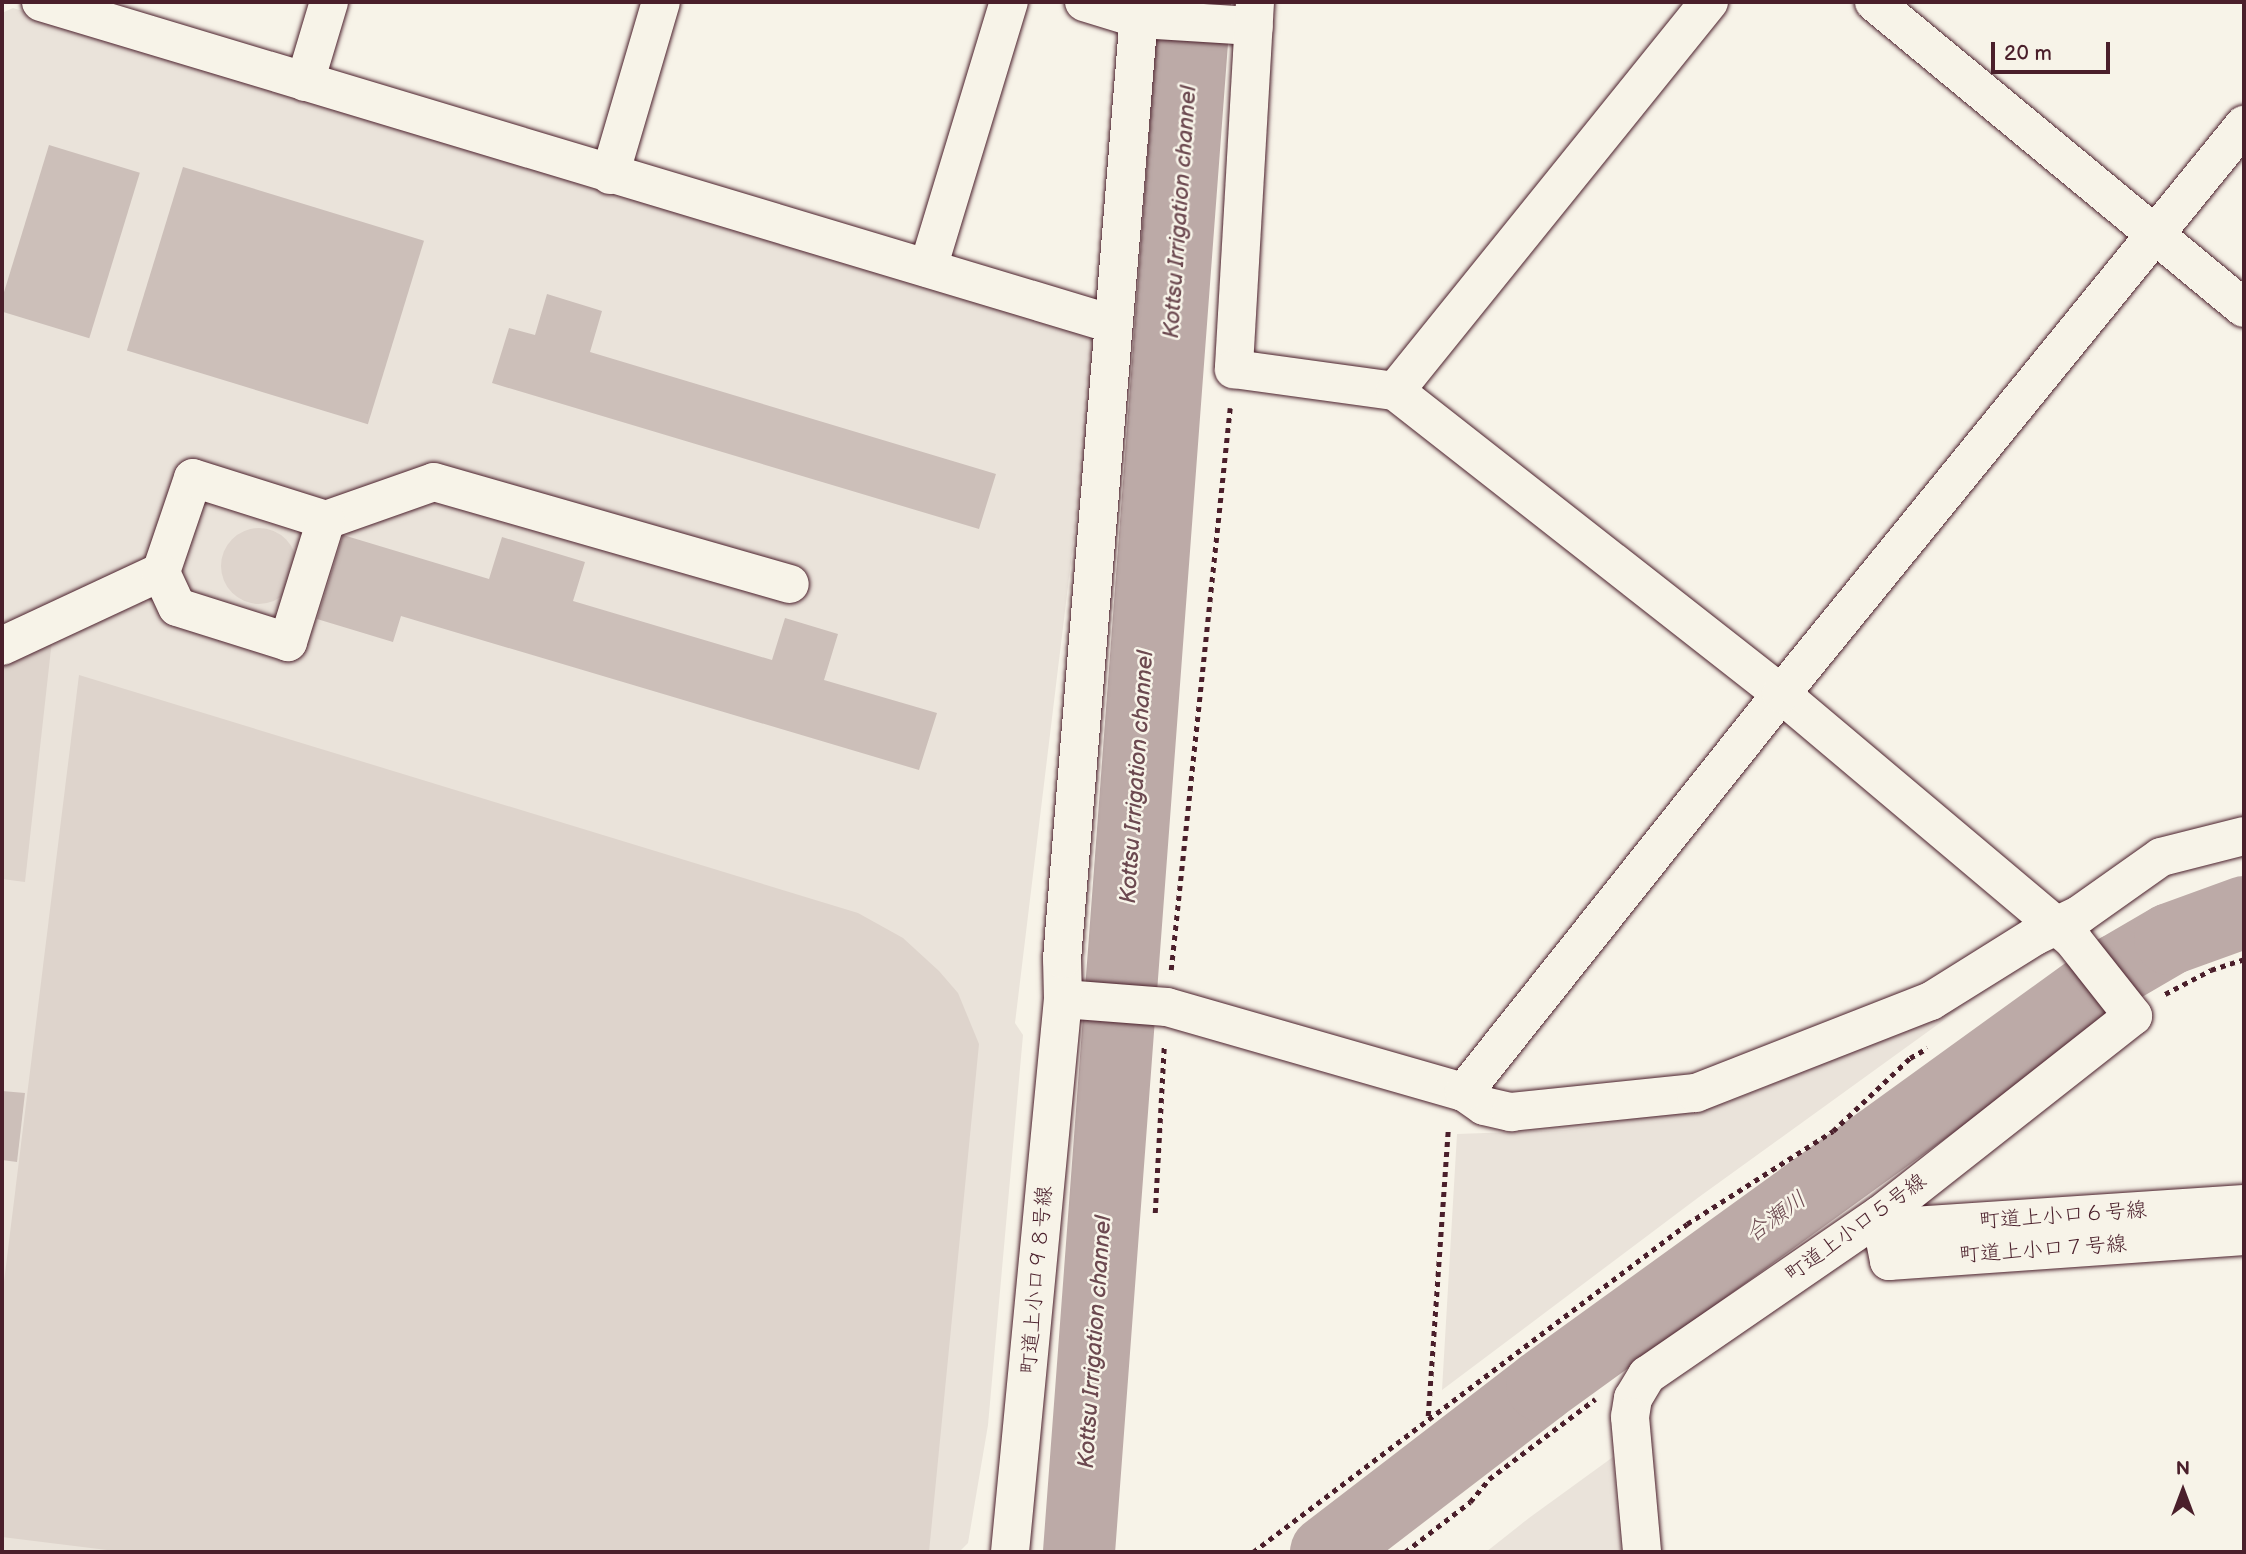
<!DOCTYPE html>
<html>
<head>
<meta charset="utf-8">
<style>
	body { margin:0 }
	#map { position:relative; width:2246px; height:1554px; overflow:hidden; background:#f7f3e8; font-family:"Balsamiq Sans","Klee One",sans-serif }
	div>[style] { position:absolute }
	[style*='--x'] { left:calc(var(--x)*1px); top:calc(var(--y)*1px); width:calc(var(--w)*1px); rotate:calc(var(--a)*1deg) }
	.built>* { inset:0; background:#eae3da }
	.green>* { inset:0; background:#ded4cc }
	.round { border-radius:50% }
	.river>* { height:72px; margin:-36px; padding:0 36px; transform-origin:36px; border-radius:36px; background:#bcaaa7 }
	.building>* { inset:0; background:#ccbfb9; transform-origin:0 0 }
	.path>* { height:4.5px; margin-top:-2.25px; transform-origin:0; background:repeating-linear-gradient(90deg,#4a1f2b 0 5px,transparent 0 10px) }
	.roads { filter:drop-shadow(0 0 2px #4a1f2b) drop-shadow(0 0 2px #4a1f2b) }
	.minor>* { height:38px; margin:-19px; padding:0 19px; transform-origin:19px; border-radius:19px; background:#f7f3e8 }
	span { translate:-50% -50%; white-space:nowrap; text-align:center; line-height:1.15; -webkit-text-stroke:5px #f7f3e8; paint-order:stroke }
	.street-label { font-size:21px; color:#4a1f2b }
	.water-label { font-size:23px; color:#6c4950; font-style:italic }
	.frame { position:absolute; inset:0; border:4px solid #4a1f2b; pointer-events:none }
	.north { position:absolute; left:2148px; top:1456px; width:70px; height:70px; -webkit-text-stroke:5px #f7f3e8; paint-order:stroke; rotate:0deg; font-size:19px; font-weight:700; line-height:28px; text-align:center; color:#4a1f2b }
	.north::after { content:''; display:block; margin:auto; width:24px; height:32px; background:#4a1f2b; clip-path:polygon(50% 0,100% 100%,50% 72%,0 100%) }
	.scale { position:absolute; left:1991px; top:42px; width:119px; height:32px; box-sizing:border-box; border:4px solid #4a1f2b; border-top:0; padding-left:9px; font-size:21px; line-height:24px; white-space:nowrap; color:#4a1f2b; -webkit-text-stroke:5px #f7f3e8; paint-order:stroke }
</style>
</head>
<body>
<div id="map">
	<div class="built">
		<i style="clip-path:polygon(13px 8px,1083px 324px,1098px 339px,1015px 1023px,1023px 1035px,988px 1425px,968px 1543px,959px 1552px,2px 1552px,2px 13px)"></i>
		<i style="clip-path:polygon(1962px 1007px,1699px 1197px,1442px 1390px,1457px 1134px,1565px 1130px,1726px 1103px)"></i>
		<i style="clip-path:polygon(1613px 1457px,1621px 1552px,1486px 1552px,1529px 1518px)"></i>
	</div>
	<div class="green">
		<i class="round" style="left:221px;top:528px;width:76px;height:76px"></i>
		<i style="clip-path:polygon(52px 640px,25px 882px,2px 879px,2px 665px)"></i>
		<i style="clip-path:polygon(79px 675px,858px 913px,903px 938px,939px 971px,958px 993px,979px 1044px,929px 1552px,123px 1552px,2px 1537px,2px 1298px)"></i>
	</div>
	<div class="river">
		<i style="--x:1079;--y:1552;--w:1554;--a:-85.72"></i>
		<i style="--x:1326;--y:1552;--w:272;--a:-37.5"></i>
		<i style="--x:1542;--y:1386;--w:710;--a:-35.88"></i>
		<i style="--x:2117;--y:970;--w:61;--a:-30.3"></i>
		<i style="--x:2170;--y:939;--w:79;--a:-20"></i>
	</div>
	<div class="building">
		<i style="left:49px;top:145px;width:95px;height:173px;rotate:17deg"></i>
		<i style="left:183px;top:167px;width:252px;height:192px;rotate:17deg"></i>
		<i style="clip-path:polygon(547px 294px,602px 311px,590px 352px,996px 474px,979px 529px,492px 383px,509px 328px,535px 335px)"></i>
		<i style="clip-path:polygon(343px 535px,489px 579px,502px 537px,585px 562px,573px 601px,772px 660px,785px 618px,838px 634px,824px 680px,937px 713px,919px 770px,401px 616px,393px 642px,317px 619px)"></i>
		<i style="clip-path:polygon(2px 1091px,25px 1093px,17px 1162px,2px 1160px)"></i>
	</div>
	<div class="path">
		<i style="--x:1171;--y:970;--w:565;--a:-84.01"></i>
		<i style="--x:2165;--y:994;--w:52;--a:-27.6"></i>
		<i style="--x:2211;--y:970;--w:35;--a:-18"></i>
		<i style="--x:1155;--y:1213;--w:168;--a:-86.9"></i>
		<i style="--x:1428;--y:1416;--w:288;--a:-86"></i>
		<i style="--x:1253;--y:1552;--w:544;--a:-37.08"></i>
		<i style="--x:1687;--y:1224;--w:173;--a:-32.5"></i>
		<i style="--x:1833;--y:1131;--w:106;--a:-43.5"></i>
		<i style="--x:1910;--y:1058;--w:20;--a:-30"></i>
		<i style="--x:1405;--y:1552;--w:82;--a:-37.6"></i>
		<i style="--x:1470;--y:1502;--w:30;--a:-50"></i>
		<i style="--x:1489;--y:1479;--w:133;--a:-37"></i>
	</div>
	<div class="roads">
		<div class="minor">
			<i style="--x:41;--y:2;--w:1118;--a:16.73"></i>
			<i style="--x:1084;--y:2;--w:58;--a:17.2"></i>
			<i style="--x:1139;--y:19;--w:115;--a:3.5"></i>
			<i style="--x:1255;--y:2;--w:368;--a:93.3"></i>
			<i style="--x:1234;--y:369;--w:162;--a:7.8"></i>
			<i style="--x:1395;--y:391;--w:491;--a:38.1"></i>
			<i style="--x:1781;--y:694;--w:382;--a:40.1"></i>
			<i style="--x:2073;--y:940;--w:97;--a:51.7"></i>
			<i style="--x:2133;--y:1016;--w:322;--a:141.8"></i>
			<i style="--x:1880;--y:1215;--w:283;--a:145.5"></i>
			<i style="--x:1647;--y:1375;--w:27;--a:121"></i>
			<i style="--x:1633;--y:1398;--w:19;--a:99"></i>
			<i style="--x:1630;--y:1417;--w:136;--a:84.9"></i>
			<i style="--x:1874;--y:2;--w:480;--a:39.6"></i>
			<i style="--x:305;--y:82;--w:84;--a:-73.3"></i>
			<i style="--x:610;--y:175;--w:180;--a:-73.6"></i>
			<i style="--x:928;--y:268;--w:278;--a:-73.1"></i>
			<i style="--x:1395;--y:391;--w:500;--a:-51.1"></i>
			<i style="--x:326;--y:520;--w:114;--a:-19.4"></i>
			<i style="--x:434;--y:482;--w:370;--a:16"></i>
			<i style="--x:2;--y:646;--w:175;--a:-25"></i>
			<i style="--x:161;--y:572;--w:99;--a:-71.2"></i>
			<i style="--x:193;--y:478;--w:139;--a:17.5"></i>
			<i style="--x:326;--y:520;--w:128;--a:107.3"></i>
			<i style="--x:288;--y:642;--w:116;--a:-162.5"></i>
			<i style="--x:177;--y:607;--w:38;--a:-115"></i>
			<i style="--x:1063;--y:999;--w:104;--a:4.4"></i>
			<i style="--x:1167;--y:1007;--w:309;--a:16"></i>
			<i style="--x:1464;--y:1092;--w:24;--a:35"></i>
			<i style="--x:1484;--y:1106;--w:28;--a:13"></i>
			<i style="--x:1511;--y:1112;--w:186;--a:-5.9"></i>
			<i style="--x:1696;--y:1093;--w:252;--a:-21.4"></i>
			<i style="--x:1931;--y:1001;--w:123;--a:-32"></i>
			<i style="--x:2035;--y:936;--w:49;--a:-25.5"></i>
			<i style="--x:2079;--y:915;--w:100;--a:-35.3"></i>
			<i style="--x:2161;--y:857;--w:86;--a:-14.2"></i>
			<i style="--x:1464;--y:1092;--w:509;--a:-51.46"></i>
			<i style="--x:1781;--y:694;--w:734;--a:-50.86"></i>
			<i style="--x:1880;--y:1215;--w:47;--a:78.9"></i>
			<i style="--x:1889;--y:1261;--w:356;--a:-4"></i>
			<i style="--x:1883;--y:1228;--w:362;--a:-3.8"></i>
			<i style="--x:1010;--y:1552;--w:556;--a:-84.53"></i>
			<i style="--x:1063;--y:999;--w:40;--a:-91.4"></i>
			<i style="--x:1062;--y:959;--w:960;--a:-85.34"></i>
		</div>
	</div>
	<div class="street-label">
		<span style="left:2063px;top:1216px;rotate:-4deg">町道上小口６号線</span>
		<span style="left:1856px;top:1228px;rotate:-36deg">町道上小口５号線</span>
		<span style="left:2043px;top:1250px;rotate:-4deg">町道上小口７号線</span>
		<span style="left:1037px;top:1280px;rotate:-85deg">町道上小口９８号線</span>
	</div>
	<div class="water-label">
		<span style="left:1180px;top:212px;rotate:-86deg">Kottsu Irrigation channel</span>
		<span style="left:1137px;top:777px;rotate:-86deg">Kottsu Irrigation channel</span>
		<span style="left:1776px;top:1217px;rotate:-36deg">合瀬川</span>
		<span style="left:1095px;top:1342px;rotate:-86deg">Kottsu Irrigation channel</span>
	</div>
	<div class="frame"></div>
	<div class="north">N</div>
	<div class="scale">20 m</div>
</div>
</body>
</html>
